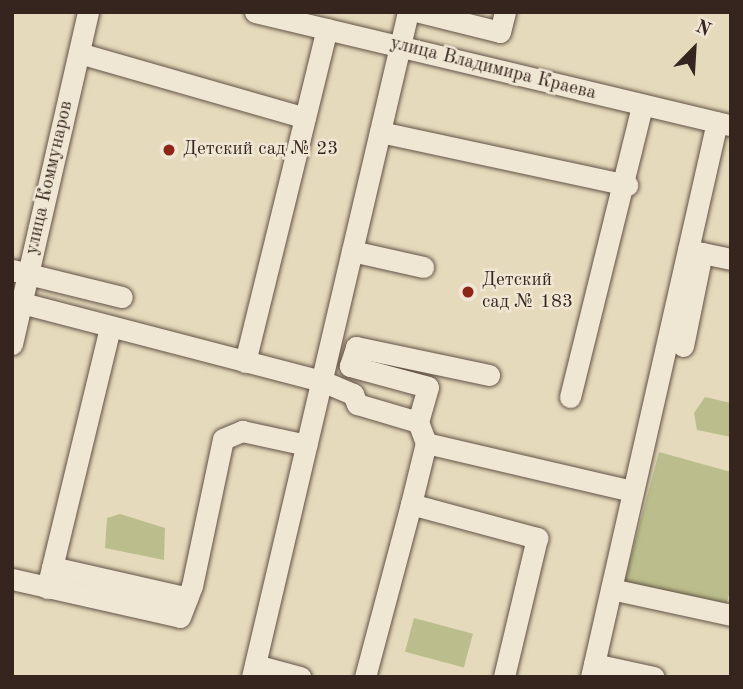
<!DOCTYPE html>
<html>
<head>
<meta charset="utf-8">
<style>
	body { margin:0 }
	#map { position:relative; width:743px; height:689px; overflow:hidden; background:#e6dabc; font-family:"Old Standard TT",serif }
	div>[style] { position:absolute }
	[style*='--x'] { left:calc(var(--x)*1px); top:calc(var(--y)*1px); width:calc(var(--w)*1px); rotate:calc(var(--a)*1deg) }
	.green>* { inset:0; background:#bbbe8c; transform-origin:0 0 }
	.roads { filter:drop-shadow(0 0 2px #625246) drop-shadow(0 0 2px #625246) }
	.minor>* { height:21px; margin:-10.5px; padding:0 10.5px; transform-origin:10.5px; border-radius:10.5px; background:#efe7d3 }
	.dots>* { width:19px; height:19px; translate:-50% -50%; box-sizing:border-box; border:4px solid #efe7d3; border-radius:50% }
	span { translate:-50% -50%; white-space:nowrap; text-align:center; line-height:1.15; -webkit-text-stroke:5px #efe7d3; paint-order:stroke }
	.street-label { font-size:19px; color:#36251f }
	.poi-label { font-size:19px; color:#36251f }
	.left { translate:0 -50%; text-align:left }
	.frame { position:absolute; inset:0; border:14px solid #36251f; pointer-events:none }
	.north { position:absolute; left:659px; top:14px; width:70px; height:70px; -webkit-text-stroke:5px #efe7d3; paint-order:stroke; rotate:24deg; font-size:19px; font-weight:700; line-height:28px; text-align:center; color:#36251f }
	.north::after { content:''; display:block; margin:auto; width:24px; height:32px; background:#36251f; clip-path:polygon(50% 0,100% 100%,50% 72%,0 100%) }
</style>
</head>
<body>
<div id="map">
	<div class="green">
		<i style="clip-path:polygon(705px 397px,731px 403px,731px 437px,697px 430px,694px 413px)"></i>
		<i style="clip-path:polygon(659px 452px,731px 472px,731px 587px,725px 610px,624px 583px)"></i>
		<i style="clip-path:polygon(120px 514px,165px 528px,164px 560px,105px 548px,107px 518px)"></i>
		<i style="left:414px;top:618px;width:61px;height:35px;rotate:15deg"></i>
	</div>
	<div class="roads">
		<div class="minor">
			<i style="--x:255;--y:12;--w:487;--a:13.4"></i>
			<i style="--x:420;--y:12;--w:82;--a:14"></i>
			<i style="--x:500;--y:32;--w:21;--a:-76"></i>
			<i style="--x:79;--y:53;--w:235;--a:16"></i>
			<i style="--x:380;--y:132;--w:253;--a:12.1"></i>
			<i style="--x:688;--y:250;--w:44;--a:11.8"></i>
			<i style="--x:352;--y:251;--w:73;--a:12.7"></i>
			<i style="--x:12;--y:270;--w:113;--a:13.8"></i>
			<i style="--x:22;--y:303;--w:310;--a:14.6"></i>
			<i style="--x:322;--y:381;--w:34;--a:23"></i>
			<i style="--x:353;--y:394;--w:11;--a:68"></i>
			<i style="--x:357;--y:404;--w:64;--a:16.4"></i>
			<i style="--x:418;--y:422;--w:22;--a:69"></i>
			<i style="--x:426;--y:443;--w:212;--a:13.1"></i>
			<i style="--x:12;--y:344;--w:341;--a:-77.1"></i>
			<i style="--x:683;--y:346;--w:95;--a:-78.5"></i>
			<i style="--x:245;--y:362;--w:343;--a:-76.2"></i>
			<i style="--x:570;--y:397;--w:301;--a:-76.1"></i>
			<i style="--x:418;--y:422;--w:36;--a:-74"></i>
			<i style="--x:428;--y:387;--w:81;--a:-164.9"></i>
			<i style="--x:350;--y:366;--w:20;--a:-72"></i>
			<i style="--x:356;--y:347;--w:136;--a:11.9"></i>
			<i style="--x:411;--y:504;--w:63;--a:-76.2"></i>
			<i style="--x:52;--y:567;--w:139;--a:12.8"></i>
			<i style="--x:12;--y:579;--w:172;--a:12.7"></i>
			<i style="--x:180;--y:617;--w:33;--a:-69"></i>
			<i style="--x:192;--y:586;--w:150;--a:-78.1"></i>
			<i style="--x:223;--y:439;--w:21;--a:-23"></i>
			<i style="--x:242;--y:431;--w:66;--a:12.3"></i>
			<i style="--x:47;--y:588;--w:268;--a:-76.4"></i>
			<i style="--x:611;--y:589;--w:123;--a:12.2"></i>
			<i style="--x:594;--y:664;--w:61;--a:12.2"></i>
			<i style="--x:255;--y:665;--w:47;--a:14.9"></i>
			<i style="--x:252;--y:677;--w:683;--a:-76.8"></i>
			<i style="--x:365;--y:677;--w:179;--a:-75.1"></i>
			<i style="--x:411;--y:504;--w:131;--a:15.1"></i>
			<i style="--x:537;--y:538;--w:143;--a:103.4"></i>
			<i style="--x:591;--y:677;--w:569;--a:-77.21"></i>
		</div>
	</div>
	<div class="dots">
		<i style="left:169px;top:150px;background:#8f2418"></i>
		<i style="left:468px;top:292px;background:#8f2418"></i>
	</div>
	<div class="street-label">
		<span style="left:493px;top:69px;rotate:14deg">улица Владимира Краева</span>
		<span style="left:50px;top:178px;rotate:-77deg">улица Коммунаров</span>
	</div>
	<div class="poi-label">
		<span class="left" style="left:183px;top:150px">Детский сад № 23</span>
		<span class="left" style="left:482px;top:292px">Детский<br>сад № 183</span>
	</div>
	<div class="frame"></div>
	<div class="north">N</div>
</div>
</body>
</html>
